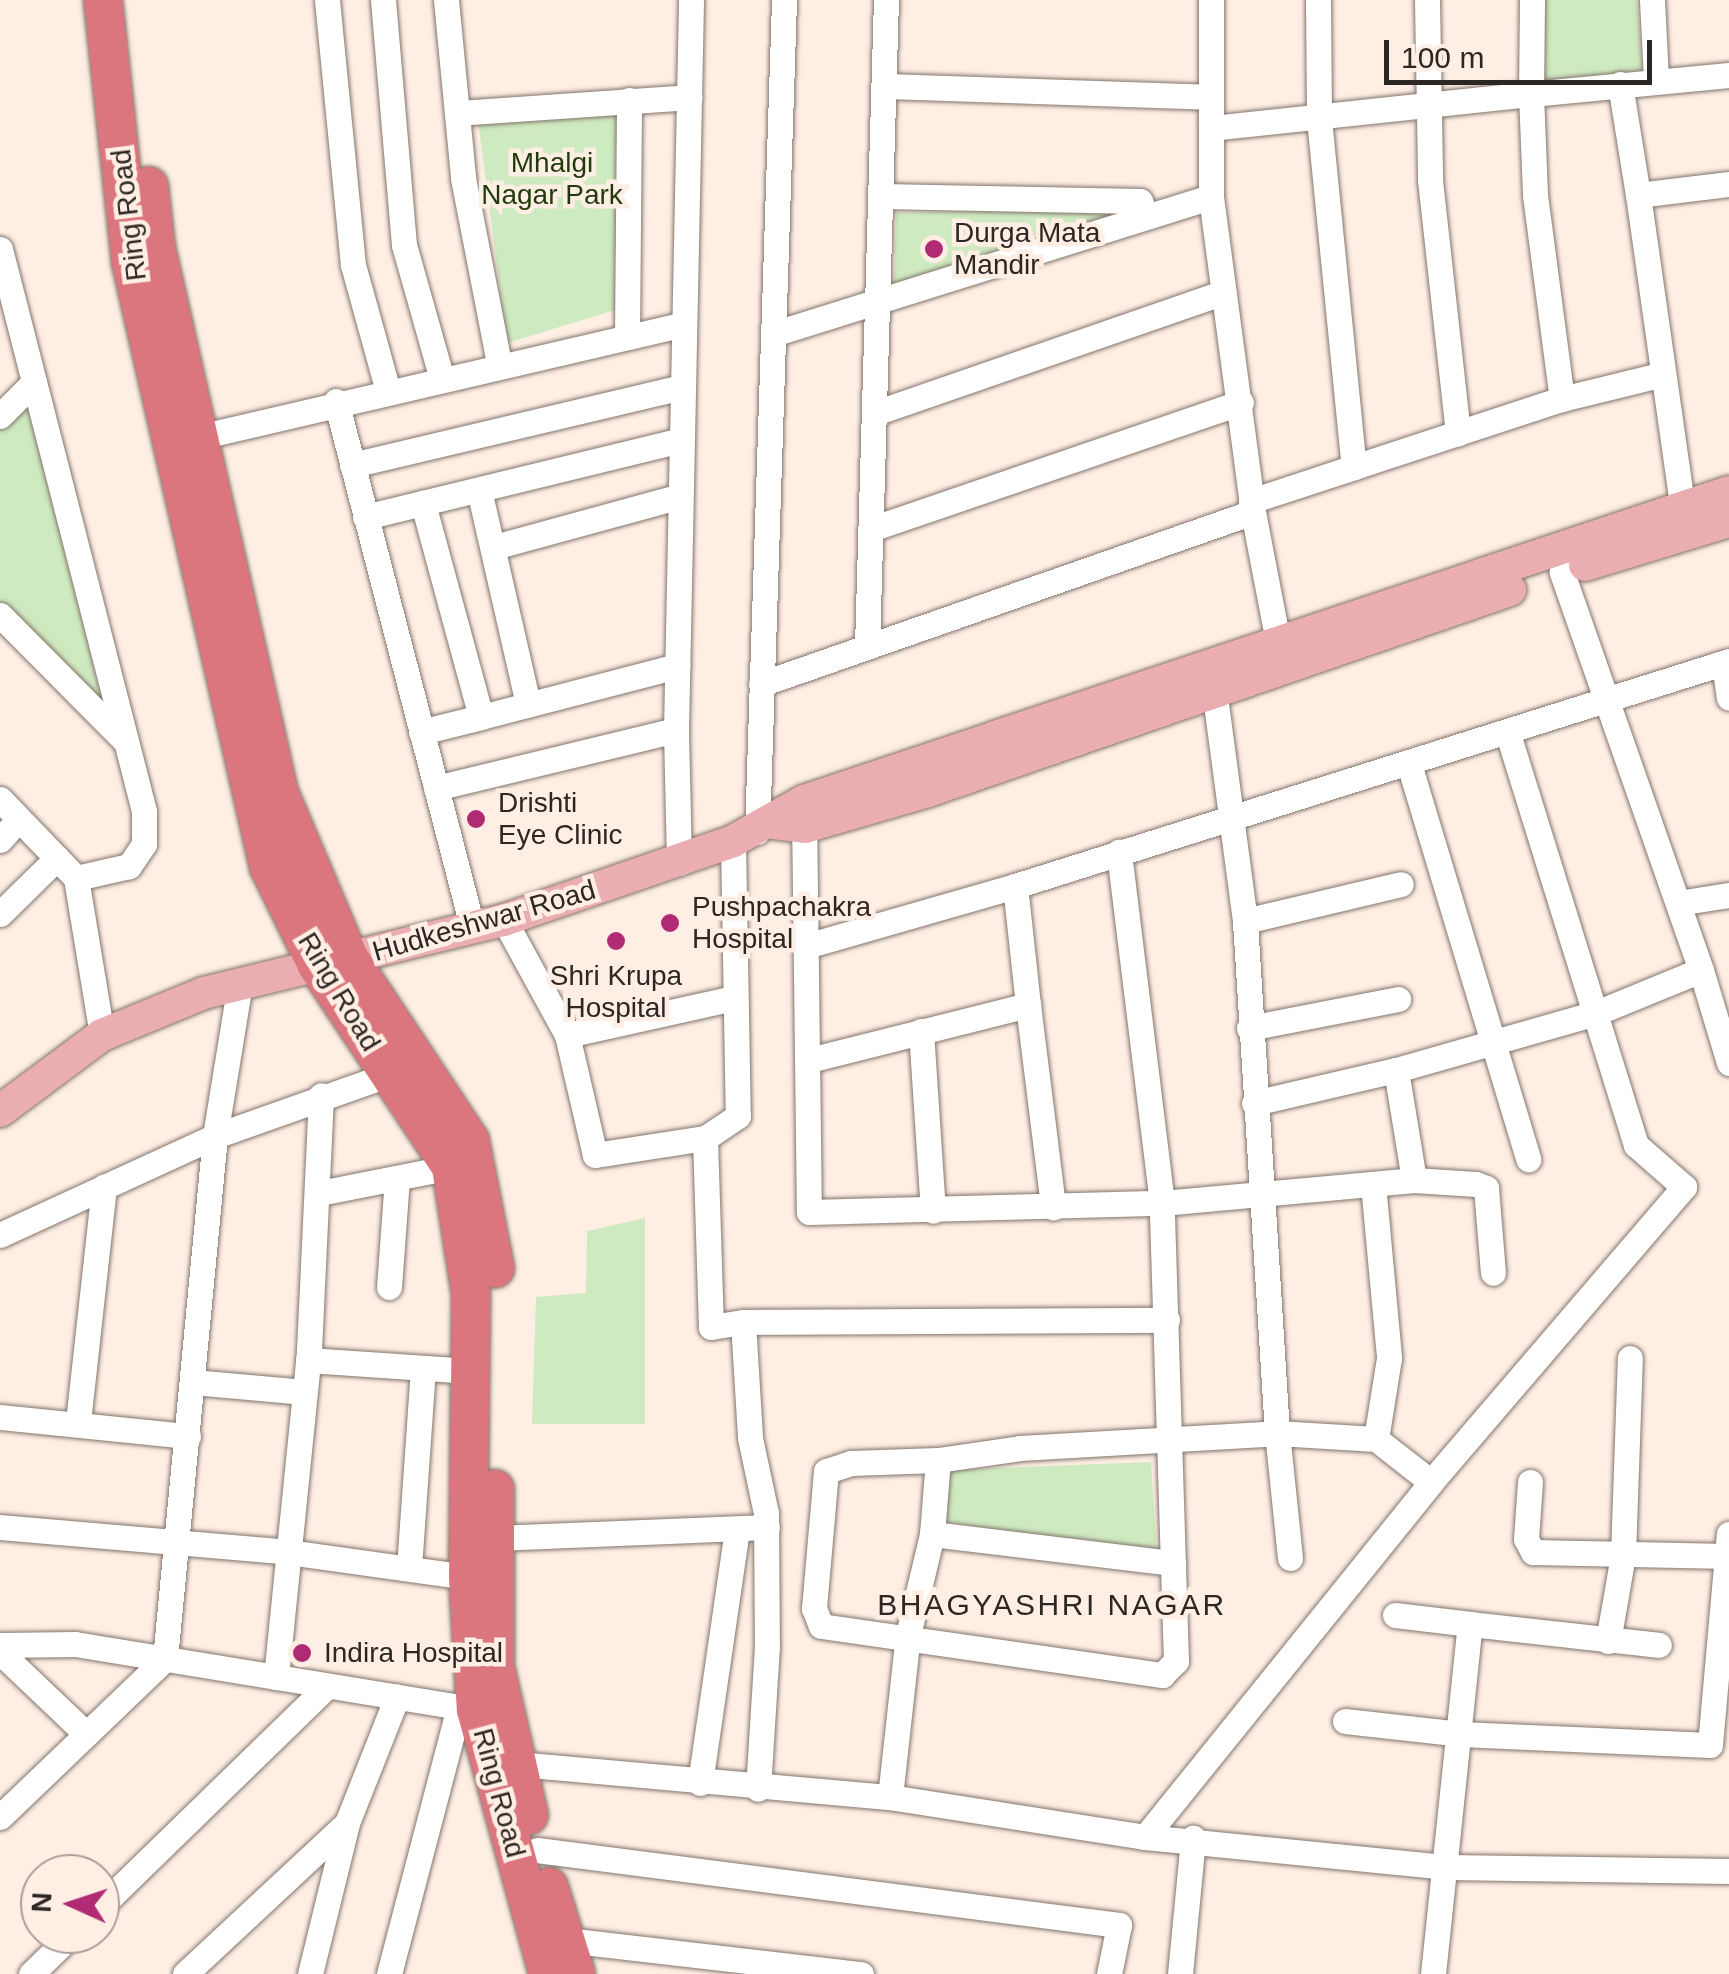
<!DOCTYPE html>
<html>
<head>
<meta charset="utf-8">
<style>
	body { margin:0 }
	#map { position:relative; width:1729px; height:1974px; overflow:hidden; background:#feeee4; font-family:Helvetica,sans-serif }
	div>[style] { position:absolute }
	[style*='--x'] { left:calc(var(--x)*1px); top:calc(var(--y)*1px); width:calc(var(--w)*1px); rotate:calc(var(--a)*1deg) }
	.green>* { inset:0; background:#ceeac0 }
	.roads { filter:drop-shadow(0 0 2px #83756c) drop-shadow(0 0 2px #83756c) }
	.minor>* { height:25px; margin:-12.5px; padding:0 12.5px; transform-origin:12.5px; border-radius:12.5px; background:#fff }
	.major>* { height:32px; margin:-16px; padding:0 16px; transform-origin:16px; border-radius:16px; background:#eaadb2 }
	.highway>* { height:38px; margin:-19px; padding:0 19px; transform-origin:19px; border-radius:19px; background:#dc767e }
	.dots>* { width:28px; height:28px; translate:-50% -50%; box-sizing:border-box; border:5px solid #feeee4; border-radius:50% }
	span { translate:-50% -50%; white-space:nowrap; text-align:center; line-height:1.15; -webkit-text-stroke:9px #feeee4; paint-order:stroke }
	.park-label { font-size:28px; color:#1f3b0b }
	.street-label { font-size:28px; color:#2d2723 }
	.poi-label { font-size:28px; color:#2d2723 }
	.left { translate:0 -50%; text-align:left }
	.neighbourhood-label { font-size:30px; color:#2d2723; letter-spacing:2.5px }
	.north { position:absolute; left:20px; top:1854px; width:100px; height:100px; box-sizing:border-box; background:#feeee4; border:2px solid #aa9e97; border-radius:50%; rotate:273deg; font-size:28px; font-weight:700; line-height:40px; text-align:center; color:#2d2723 }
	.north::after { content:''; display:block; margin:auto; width:35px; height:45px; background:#b02b73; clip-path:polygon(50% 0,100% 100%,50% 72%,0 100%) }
	.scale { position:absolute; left:1384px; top:40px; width:268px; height:45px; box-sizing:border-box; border:5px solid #2d2723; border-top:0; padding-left:12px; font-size:30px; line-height:35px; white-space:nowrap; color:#2d2723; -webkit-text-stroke:8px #feeee4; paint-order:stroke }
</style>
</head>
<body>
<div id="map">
	<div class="green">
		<i style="clip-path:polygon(1545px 0,1637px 0,1642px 74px,1544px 86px)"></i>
		<i style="clip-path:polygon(621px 101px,615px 310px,507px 343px,478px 120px)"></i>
		<i style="clip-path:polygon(1121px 206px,1120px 219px,894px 286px,896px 213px)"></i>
		<i style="clip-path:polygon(29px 402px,105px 713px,0 603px,0 430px)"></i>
		<i style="clip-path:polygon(645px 1218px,645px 1424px,532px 1424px,536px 1297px,586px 1293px,587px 1231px)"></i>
		<i style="clip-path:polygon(1151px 1462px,1157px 1556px,937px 1520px,945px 1470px)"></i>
	</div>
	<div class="roads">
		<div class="minor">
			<i style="--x:327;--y:0;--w:266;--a:84.4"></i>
			<i style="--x:353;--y:265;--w:128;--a:74.5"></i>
			<i style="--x:383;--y:0;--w:246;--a:85.1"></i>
			<i style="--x:404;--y:245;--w:136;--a:74.2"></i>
			<i style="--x:446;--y:0;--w:179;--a:84.5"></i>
			<i style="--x:463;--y:178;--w:189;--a:79"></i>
			<i style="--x:1211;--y:0;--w:197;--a:90"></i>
			<i style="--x:1211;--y:197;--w:318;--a:82.4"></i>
			<i style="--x:1253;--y:512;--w:148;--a:79.1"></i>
			<i style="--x:1318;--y:0;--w:119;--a:89.5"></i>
			<i style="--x:1319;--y:119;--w:350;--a:84.3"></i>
			<i style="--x:1427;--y:0;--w:180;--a:89"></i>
			<i style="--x:1430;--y:180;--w:255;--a:83.7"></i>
			<i style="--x:1532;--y:0;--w:94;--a:90.6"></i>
			<i style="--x:1531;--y:94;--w:199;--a:-5.5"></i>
			<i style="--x:1652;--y:0;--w:80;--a:87.1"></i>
			<i style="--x:1620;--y:84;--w:112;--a:80.8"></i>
			<i style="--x:884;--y:86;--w:327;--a:1.9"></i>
			<i style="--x:457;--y:113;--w:233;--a:-3.9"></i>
			<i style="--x:1211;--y:128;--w:322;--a:-6.1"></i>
			<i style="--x:1531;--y:94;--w:101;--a:87.7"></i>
			<i style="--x:1535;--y:195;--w:206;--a:82.5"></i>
			<i style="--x:881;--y:196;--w:259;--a:1.1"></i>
			<i style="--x:1140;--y:201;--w:16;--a:68"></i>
			<i style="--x:0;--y:249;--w:580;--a:75.63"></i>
			<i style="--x:144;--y:811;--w:33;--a:90"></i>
			<i style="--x:144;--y:844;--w:27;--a:124"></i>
			<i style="--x:129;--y:866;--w:54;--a:167.2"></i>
			<i style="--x:773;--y:334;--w:459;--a:-17.4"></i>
			<i style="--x:627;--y:337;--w:237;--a:-89.5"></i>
			<i style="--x:336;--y:401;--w:542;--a:75.48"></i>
			<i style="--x:875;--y:413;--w:369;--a:-19.1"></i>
			<i style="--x:0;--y:416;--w:48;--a:-45"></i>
			<i style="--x:199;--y:437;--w:498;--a:-13.1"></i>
			<i style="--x:352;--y:465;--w:339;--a:-13.3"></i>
			<i style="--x:479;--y:490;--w:220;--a:77.1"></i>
			<i style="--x:1251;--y:501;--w:327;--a:-18.2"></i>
			<i style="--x:1562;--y:399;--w:101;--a:-13.8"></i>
			<i style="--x:365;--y:517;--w:325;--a:-13.7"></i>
			<i style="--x:1685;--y:525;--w:333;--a:-98.1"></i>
			<i style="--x:1638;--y:195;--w:92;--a:-6.9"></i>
			<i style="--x:871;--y:529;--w:391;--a:-18.9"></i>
			<i style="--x:494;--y:547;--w:193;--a:-15.3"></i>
			<i style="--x:0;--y:615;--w:179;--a:45.2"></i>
			<i style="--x:867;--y:646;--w:646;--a:-88.32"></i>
			<i style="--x:1724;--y:663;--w:35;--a:82"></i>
			<i style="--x:761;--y:684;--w:521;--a:-19.27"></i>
			<i style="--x:481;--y:717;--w:203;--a:-14.6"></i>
			<i style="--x:421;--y:732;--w:62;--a:-14"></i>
			<i style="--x:481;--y:717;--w:222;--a:-105.2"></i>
			<i style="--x:1409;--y:764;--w:413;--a:73.2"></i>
			<i style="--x:436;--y:788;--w:247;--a:-13.6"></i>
			<i style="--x:0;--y:799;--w:110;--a:46.1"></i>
			<i style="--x:76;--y:878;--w:159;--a:80.6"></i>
			<i style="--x:804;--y:811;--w:401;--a:89.3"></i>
			<i style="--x:809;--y:1212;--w:353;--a:-1.5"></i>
			<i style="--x:1162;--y:1203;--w:253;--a:-5.2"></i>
			<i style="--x:1414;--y:1180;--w:62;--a:3.7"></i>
			<i style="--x:1476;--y:1184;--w:11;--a:22"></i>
			<i style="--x:1486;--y:1188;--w:85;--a:85.3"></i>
			<i style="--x:757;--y:832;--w:832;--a:-88.14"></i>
			<i style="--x:0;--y:840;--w:28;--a:-48"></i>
			<i style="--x:733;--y:841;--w:275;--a:89"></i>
			<i style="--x:738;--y:1116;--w:40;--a:146"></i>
			<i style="--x:705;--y:1138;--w:189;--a:88.2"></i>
			<i style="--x:711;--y:1327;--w:32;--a:-9"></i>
			<i style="--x:743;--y:1322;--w:116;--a:86.5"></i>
			<i style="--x:750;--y:1438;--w:77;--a:78"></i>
			<i style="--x:766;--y:1513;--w:133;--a:89.6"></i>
			<i style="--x:767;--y:1646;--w:143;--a:93.6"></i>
			<i style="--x:679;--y:863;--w:133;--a:-91.3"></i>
			<i style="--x:676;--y:730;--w:730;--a:-88.82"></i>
			<i style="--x:1678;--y:903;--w:52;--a:-8.9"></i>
			<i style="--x:0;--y:914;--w:80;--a:-44.5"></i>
			<i style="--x:504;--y:920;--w:131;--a:61.3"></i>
			<i style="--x:567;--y:1035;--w:171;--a:-12.5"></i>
			<i style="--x:1245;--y:921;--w:160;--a:-13.3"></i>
			<i style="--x:806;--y:946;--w:217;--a:-16"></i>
			<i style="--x:1701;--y:970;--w:97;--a:73.2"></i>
			<i style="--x:1028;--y:1005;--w:204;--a:82.9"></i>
			<i style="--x:1249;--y:1028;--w:152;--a:-11"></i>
			<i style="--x:921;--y:1031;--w:180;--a:86.2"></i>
			<i style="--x:567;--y:1035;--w:123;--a:76.9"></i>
			<i style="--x:595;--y:1155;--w:111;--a:-8.8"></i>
			<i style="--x:809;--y:1060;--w:226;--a:-14.1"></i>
			<i style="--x:1028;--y:1005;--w:120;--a:-96.2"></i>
			<i style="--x:1015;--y:886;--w:749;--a:-17.49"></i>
			<i style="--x:1396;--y:1070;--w:208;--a:-15.9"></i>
			<i style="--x:1596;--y:1013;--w:113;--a:-22.3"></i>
			<i style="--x:1701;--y:970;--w:422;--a:-109.3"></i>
			<i style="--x:1254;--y:1103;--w:146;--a:-13.1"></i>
			<i style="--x:1396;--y:1070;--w:111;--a:80.7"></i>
			<i style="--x:1373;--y:1184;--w:175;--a:84.7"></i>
			<i style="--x:1389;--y:1358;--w:82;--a:99.1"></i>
			<i style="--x:319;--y:1193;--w:135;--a:-11.1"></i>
			<i style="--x:0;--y:1235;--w:237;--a:-24.7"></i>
			<i style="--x:215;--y:1136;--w:186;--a:-19.5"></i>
			<i style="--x:389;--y:1287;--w:109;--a:-85.8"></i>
			<i style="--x:743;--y:1322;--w:424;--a:-0.3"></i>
			<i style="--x:308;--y:1360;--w:163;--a:3.9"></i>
			<i style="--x:193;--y:1382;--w:112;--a:5.1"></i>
			<i style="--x:0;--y:1417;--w:189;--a:5.8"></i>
			<i style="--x:78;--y:1422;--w:237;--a:-83.7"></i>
			<i style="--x:938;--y:1460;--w:87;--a:178"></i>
			<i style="--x:851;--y:1463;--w:26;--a:162"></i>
			<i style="--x:826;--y:1471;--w:138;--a:95"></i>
			<i style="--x:814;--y:1608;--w:19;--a:69"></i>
			<i style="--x:821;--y:1626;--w:345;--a:8.2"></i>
			<i style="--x:1162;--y:1675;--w:20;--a:-45"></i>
			<i style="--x:1176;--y:1661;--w:458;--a:-91.8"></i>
			<i style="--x:1162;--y:1203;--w:354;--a:-97"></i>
			<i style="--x:1530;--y:1482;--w:57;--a:94"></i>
			<i style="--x:1526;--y:1539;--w:15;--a:62"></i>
			<i style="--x:1533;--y:1552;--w:196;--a:1.2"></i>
			<i style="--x:0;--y:1527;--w:290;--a:4.9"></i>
			<i style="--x:289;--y:1552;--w:181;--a:8"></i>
			<i style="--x:932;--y:1534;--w:243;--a:6.9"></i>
			<i style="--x:495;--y:1538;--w:272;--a:-2.3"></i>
			<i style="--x:1290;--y:1558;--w:126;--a:-95.9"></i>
			<i style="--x:1277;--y:1433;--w:99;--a:3.5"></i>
			<i style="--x:1376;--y:1439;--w:70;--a:38"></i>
			<i style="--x:409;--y:1568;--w:200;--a:-86"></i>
			<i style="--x:1395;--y:1615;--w:76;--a:6.8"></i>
			<i style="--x:1608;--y:1641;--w:87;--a:-80.1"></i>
			<i style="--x:1623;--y:1555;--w:197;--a:-88"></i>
			<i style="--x:0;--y:1645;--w:75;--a:-0.8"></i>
			<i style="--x:75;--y:1644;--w:406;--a:9.3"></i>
			<i style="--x:0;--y:1652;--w:119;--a:43.6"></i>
			<i style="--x:276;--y:1677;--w:329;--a:-84.2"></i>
			<i style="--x:309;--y:1350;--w:255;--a:-87.3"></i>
			<i style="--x:1345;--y:1721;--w:116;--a:6.4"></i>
			<i style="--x:1460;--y:1734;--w:250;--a:2.5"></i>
			<i style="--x:1710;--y:1745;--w:212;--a:-84.9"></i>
			<i style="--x:518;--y:1764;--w:373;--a:5.1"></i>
			<i style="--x:890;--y:1797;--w:258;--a:8.9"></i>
			<i style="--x:1145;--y:1837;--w:301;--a:5.7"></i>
			<i style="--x:1445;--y:1867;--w:284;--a:0.8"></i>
			<i style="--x:700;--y:1783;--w:257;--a:-81.7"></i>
			<i style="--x:890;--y:1797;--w:163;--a:-83.7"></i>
			<i style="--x:908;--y:1635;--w:104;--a:-76.6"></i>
			<i style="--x:932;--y:1534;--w:74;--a:-85.4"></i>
			<i style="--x:938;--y:1460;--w:83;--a:-8.3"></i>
			<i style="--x:1020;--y:1448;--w:257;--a:-3.3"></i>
			<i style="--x:1277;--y:1433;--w:513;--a:-93.58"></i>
			<i style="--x:1245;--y:921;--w:249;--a:-97.6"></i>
			<i style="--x:0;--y:1817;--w:228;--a:-43.8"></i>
			<i style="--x:165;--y:1659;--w:525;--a:-84.54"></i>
			<i style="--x:215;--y:1136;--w:154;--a:-80.7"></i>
			<i style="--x:1145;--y:1837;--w:456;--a:-51.1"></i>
			<i style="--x:1431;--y:1482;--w:389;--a:-49.4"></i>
			<i style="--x:1684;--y:1187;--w:64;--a:-138.8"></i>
			<i style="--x:1636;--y:1145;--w:430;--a:-107.3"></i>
			<i style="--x:537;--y:1850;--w:587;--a:7.34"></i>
			<i style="--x:1119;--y:1925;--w:50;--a:101.5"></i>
			<i style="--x:100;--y:1907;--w:315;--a:-44.2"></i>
			<i style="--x:566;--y:1940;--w:297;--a:6.6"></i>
			<i style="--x:31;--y:1974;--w:57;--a:-44.3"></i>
			<i style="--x:185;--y:1974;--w:221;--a:-43"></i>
			<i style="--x:347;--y:1823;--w:136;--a:-68.4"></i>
			<i style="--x:310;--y:1974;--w:155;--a:-76.2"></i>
			<i style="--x:389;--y:1974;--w:276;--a:-75.3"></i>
			<i style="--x:1180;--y:1974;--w:137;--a:-84.5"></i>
			<i style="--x:1433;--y:1974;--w:352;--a:-84"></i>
			<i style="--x:1470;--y:1624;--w:190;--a:6.3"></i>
		</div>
		<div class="major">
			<i style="--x:1585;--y:565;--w:151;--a:-17"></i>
			<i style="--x:774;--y:823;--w:31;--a:7"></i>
			<i style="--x:805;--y:827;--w:128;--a:-16.3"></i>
			<i style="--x:928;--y:791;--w:616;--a:-19.05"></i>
			<i style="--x:0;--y:1111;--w:127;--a:-36.7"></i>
			<i style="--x:102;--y:1035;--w:110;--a:-22.4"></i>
			<i style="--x:204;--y:993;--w:309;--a:-13.7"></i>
			<i style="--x:504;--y:920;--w:242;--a:-19"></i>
			<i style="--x:733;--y:841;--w:81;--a:-29.4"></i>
			<i style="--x:804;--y:801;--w:975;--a:-18.47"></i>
		</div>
		<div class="highway">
			<i style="--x:103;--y:0;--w:263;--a:83.9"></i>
			<i style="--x:131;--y:262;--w:621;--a:77.15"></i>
			<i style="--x:269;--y:867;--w:109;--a:63.9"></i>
			<i style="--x:317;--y:965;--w:242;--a:56.4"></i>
			<i style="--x:451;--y:1167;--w:130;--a:81.1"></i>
			<i style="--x:471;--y:1295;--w:282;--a:90.6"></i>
			<i style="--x:468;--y:1577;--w:133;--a:86.6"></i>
			<i style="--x:476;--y:1710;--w:274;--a:74.7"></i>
			<i style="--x:149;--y:186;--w:62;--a:83.6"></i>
			<i style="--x:156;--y:248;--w:559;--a:77.28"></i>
			<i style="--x:279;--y:793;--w:179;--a:67"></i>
			<i style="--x:349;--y:958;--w:219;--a:56.5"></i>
			<i style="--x:470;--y:1141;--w:130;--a:78.9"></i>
			<i style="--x:495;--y:1489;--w:178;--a:90"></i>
			<i style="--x:495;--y:1667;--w:152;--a:77.1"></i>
			<i style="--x:549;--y:1887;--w:91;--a:72.8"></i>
		</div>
	</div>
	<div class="dots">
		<i style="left:934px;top:249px;background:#b02b73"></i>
		<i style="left:476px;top:819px;background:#b02b73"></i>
		<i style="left:670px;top:923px;background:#b02b73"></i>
		<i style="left:616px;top:941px;background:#b02b73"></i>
		<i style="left:302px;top:1653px;background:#b02b73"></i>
	</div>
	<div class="park-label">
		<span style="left:552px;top:179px">Mhalgi<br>Nagar Park</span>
	</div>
	<div class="street-label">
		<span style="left:129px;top:215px;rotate:-97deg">Ring Road</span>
		<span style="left:484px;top:921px;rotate:-16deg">Hudkeshwar Road</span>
		<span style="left:339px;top:992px;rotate:59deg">Ring Road</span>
		<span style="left:499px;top:1793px;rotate:75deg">Ring Road</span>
	</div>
	<div class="poi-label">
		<span class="left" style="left:954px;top:249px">Durga Mata<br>Mandir</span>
		<span class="left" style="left:498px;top:819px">Drishti<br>Eye Clinic</span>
		<span class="left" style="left:692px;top:923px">Pushpachakra<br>Hospital</span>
		<span style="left:616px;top:992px">Shri Krupa<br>Hospital</span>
		<span class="left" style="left:324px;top:1653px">Indira Hospital</span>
	</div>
	<div class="neighbourhood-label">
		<span style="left:1052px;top:1605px">BHAGYASHRI NAGAR</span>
	</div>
	<div class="north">N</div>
	<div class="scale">100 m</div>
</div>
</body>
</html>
